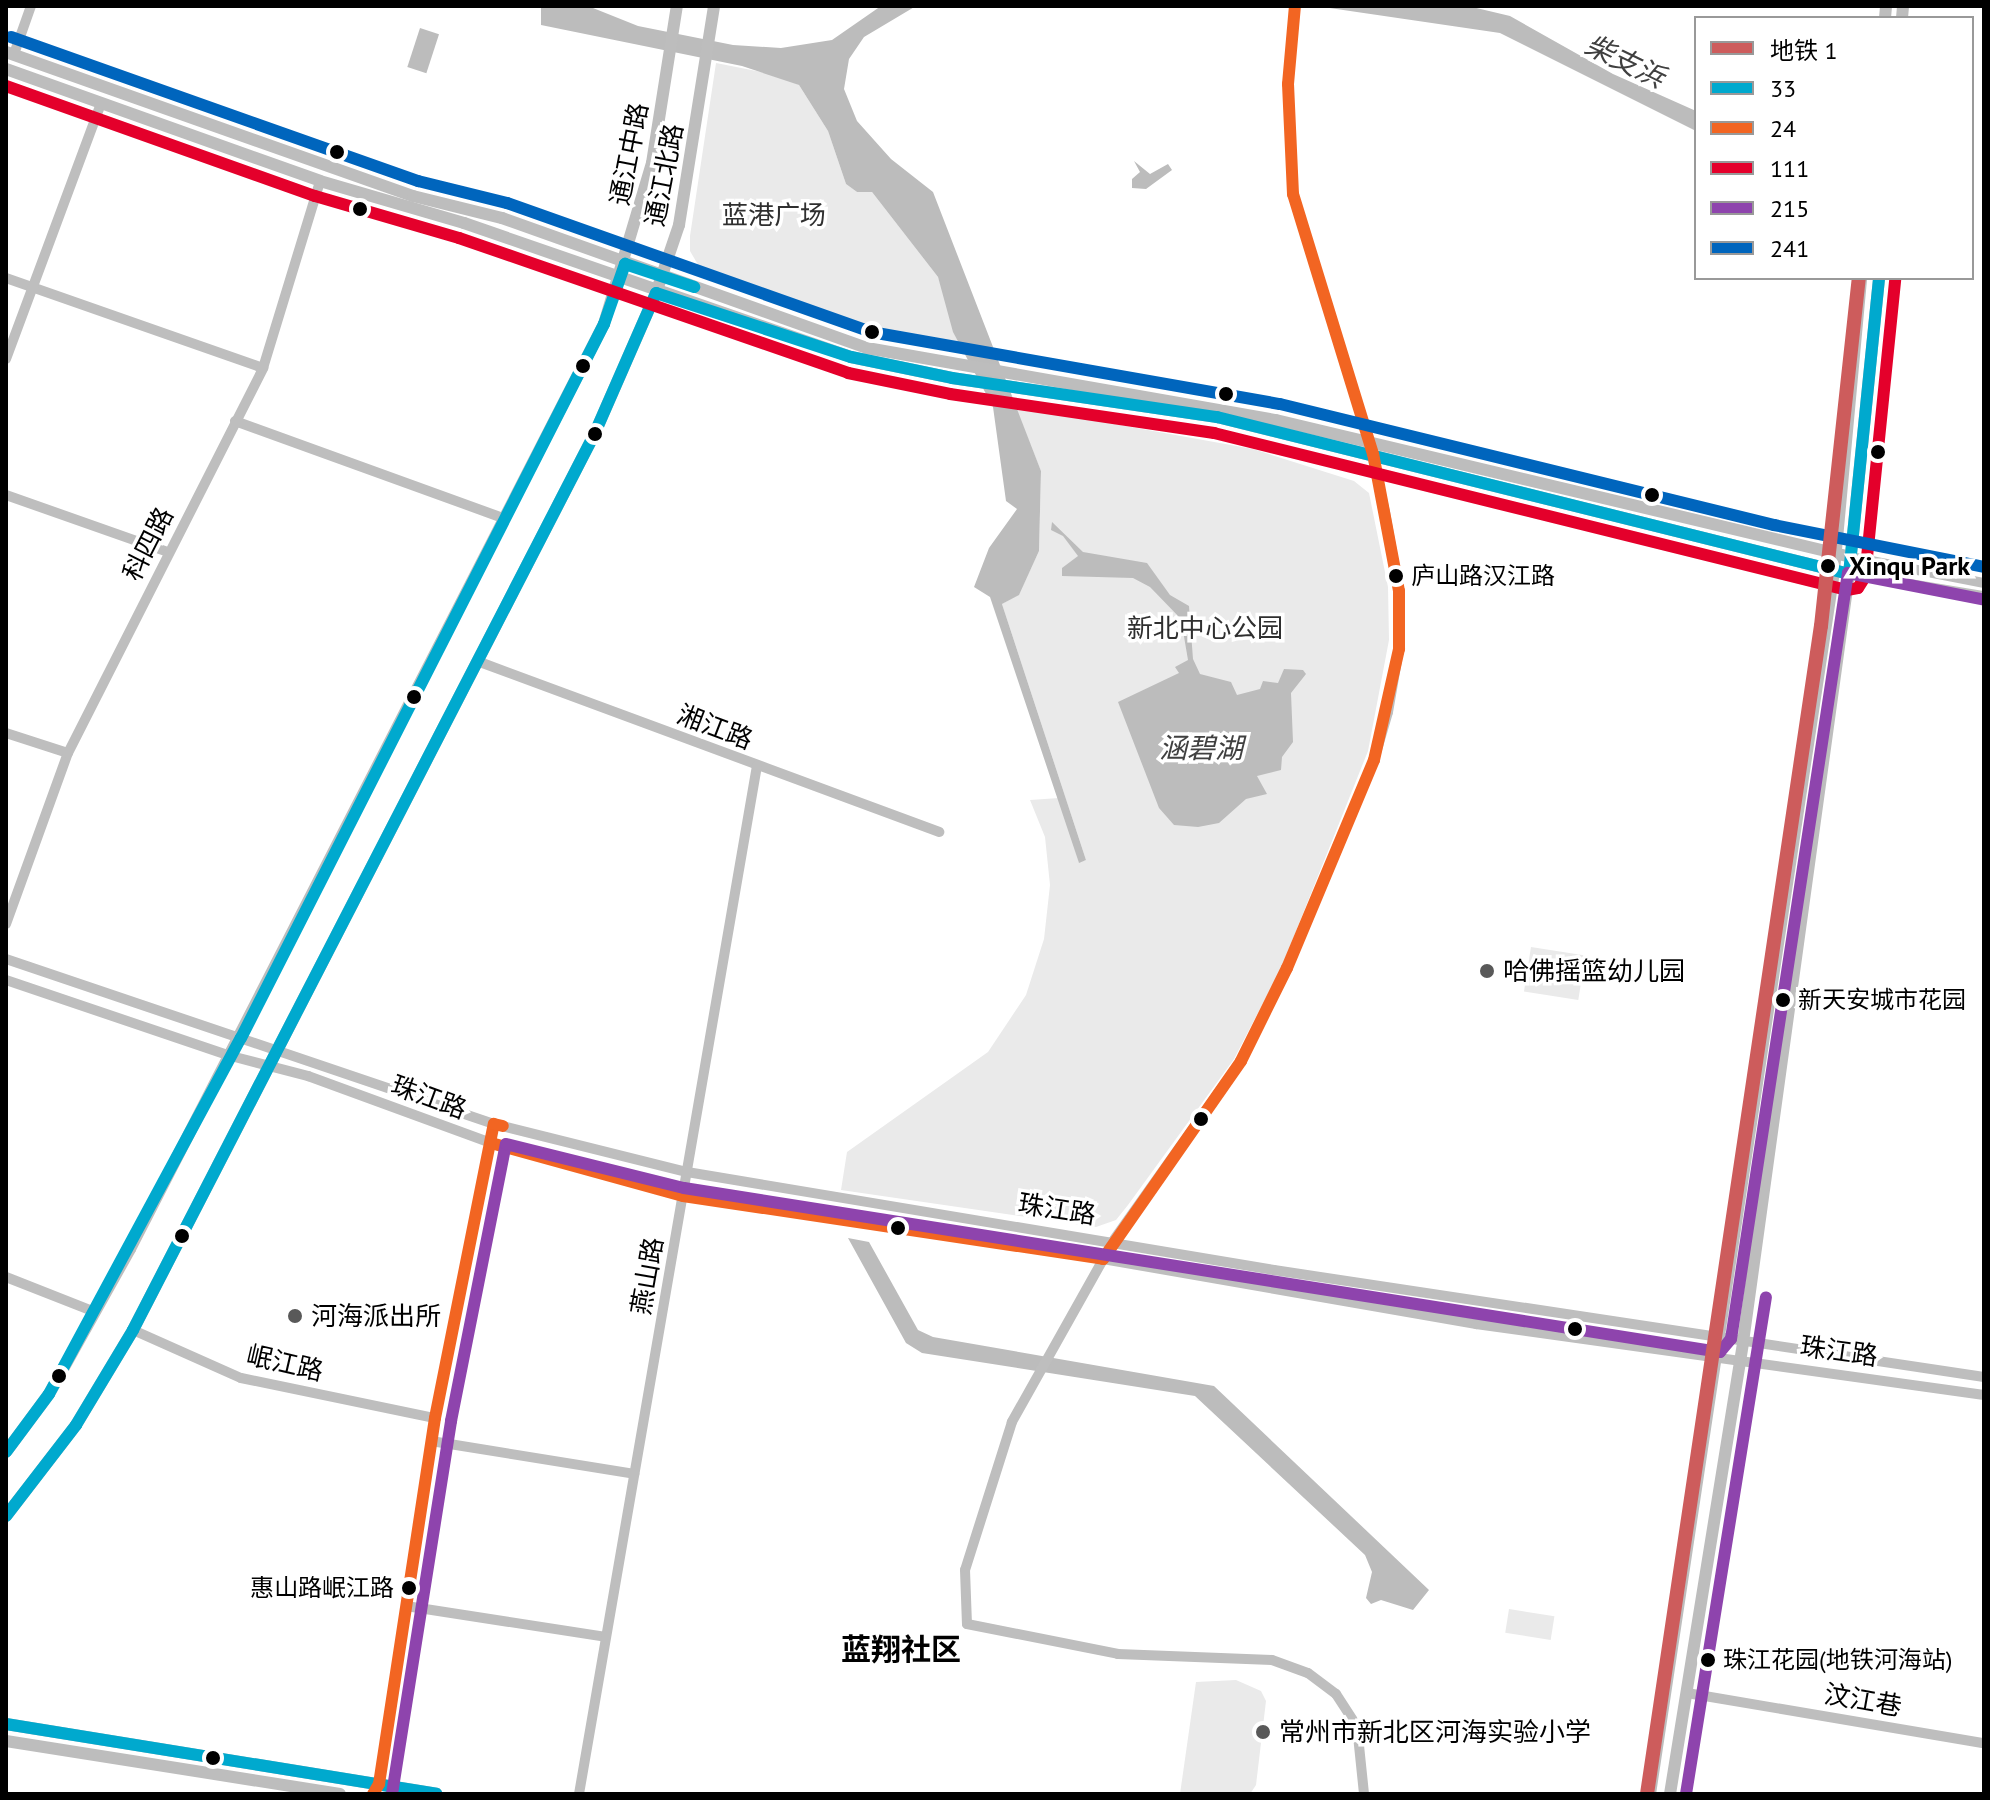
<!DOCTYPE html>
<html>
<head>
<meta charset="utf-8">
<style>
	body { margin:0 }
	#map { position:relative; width:1990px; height:1800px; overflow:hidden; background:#fff; font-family:"PT Sans","Noto Sans SC",sans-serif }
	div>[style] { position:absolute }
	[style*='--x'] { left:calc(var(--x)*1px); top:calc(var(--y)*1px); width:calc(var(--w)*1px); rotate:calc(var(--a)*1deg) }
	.green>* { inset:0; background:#eaeaea; transform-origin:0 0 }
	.water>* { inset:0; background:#bcbcbc; transform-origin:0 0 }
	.minor>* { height:10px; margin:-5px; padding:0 5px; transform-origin:5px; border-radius:5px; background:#bebebe }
	.major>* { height:12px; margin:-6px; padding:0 6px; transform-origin:6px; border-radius:6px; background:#bdbdbd }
	.bus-1>* { height:12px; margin:-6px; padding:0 6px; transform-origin:6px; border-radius:6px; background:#00a9ce }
	.bus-2>* { height:12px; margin:-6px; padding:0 6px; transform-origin:6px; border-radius:6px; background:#f26522 }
	.bus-3>* { height:12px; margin:-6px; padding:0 6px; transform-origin:6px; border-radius:6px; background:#e4002b }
	.bus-4>* { height:12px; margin:-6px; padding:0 6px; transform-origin:6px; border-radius:6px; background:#8e44ad }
	.bus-5>* { height:12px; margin:-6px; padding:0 6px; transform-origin:6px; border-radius:6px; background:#0065bd }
	.metro-1>* { height:14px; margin:-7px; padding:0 7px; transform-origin:7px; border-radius:7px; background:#cd5c5c }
	.dots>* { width:22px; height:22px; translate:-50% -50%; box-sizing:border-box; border:4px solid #fff; border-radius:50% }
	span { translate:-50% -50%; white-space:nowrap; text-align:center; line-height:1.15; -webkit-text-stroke:7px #fff; paint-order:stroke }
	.bus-label { font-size:24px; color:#000 }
	.left { translate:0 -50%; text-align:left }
	.right { translate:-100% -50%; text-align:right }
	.street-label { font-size:26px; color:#000 }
	.park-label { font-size:26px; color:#2f2f2f }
	.stop-label { font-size:26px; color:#000; font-weight:700 }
	.poi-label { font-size:26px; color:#000 }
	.water-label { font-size:28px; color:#404040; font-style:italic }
	.quarter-label { font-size:30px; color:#000; font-weight:700 }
	.frame { position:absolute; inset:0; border:8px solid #000; pointer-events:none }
	.legend { position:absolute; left:1694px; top:16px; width:280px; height:264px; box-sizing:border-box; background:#fff; border:2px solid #999; margin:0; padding:10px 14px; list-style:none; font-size:24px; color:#000 }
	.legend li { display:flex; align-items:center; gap:16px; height:40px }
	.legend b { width:40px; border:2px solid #999 }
</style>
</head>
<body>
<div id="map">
	<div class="green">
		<i style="clip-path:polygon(716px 63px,781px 76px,799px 85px,828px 131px,846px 184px,857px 192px,872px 192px,938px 277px,965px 355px,704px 275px,690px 251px,690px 236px)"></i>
		<i style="clip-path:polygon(1015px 406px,1253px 449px,1354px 481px,1369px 493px,1388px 587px,1389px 640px,1368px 751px,1282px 966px,1234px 1059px,1128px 1205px,1116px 1220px,1096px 1227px,841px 1190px,847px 1152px,988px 1052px,1026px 995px,1044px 939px,1050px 885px,1045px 837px,1030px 800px,1059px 798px,1079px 862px,1086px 860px,1002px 604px,1019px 594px,1039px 551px,1041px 471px)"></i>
		<i style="left:1531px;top:947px;width:55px;height:45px;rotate:9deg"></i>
		<i style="left:1509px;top:1609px;width:46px;height:24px;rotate:9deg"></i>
		<i style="clip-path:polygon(1236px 1680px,1261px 1691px,1266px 1701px,1256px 1785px,1250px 1794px,1180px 1794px,1196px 1682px)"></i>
	</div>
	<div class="water">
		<i style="clip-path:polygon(541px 6px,588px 6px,638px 26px,733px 45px,781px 48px,832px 40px,881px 6px,916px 6px,864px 37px,849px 59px,844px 89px,857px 121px,891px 159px,933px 192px,1041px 471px,1039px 551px,1019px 595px,1002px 604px,1086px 860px,1079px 863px,990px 597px,974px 587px,989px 548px,1017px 509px,1006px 501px,993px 407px,953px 332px,938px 277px,872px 192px,857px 192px,846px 184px,828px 131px,799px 85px,742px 66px,541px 25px)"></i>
		<i style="clip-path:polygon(1316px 6px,1468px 6px,1510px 16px,1613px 74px,1696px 111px,1696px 131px,1500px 33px)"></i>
		<i style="left:420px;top:28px;width:20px;height:41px;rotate:18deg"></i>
		<i style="clip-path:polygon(1134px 161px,1150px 174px,1168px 164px,1172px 170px,1146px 189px,1132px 188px,1132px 179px,1140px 172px)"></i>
		<i style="clip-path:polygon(1052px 522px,1083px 552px,1147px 563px,1170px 595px,1189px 606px,1193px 659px,1200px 674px,1231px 682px,1237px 695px,1260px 689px,1263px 681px,1278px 683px,1284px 669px,1303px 670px,1306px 674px,1291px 693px,1293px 742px,1282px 757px,1281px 770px,1257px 776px,1267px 794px,1246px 799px,1219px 823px,1198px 827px,1174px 825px,1159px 808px,1118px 702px,1179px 673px,1175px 667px,1188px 660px,1181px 619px,1150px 587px,1133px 578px,1062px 576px,1062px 568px,1078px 556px,1063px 536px,1051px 530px)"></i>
		<i style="clip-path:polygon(848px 1238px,869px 1242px,918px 1330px,933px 1337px,1214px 1386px,1429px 1590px,1413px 1610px,1381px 1600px,1371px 1604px,1366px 1598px,1372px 1572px,1365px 1555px,1195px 1396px,922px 1353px,906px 1343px)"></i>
	</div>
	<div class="minor">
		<i style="--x:1295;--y:6;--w:78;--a:95.1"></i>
		<i style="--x:1288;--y:84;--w:110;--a:87.4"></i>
		<i style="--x:1293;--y:194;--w:258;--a:72.9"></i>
		<i style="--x:1369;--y:441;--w:73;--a:77.3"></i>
		<i style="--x:1385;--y:512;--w:80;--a:80"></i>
		<i style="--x:1399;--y:591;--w:58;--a:90"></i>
		<i style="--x:1399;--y:649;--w:64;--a:99.9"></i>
		<i style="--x:1388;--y:712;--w:50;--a:106.3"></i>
		<i style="--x:1374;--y:760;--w:225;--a:112.7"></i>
		<i style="--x:1287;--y:968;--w:104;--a:116.3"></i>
		<i style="--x:1241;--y:1061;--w:219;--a:125.4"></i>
		<i style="--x:1114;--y:1240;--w:209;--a:119.3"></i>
		<i style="--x:1012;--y:1422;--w:155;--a:107.6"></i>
		<i style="--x:965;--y:1570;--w:54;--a:87.9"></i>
		<i style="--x:967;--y:1624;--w:154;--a:11.2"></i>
		<i style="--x:1118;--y:1654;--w:154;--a:2.2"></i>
		<i style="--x:1272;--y:1660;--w:38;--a:20"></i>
		<i style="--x:1308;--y:1673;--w:35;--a:37"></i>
		<i style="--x:1336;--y:1694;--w:38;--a:57"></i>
		<i style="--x:1357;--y:1726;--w:68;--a:84.1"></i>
		<i style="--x:14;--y:54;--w:51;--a:-70.5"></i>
		<i style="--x:6;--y:278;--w:272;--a:19.3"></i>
		<i style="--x:6;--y:359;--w:272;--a:-69.6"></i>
		<i style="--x:235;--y:421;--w:287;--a:19.9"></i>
		<i style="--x:6;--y:495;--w:172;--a:19.4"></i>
		<i style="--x:1851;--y:557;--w:136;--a:11.1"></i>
		<i style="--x:1849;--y:574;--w:137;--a:9.3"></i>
		<i style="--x:477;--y:661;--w:493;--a:20.3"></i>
		<i style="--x:6;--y:733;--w:65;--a:17.9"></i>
		<i style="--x:6;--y:924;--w:182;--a:-70.1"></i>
		<i style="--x:68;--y:753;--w:432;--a:-63.1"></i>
		<i style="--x:263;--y:368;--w:195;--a:-73"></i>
		<i style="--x:6;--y:959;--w:515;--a:18.68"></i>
		<i style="--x:494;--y:1124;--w:199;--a:14"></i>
		<i style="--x:687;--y:1172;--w:595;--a:9.48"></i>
		<i style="--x:1274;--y:1270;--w:718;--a:8.57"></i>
		<i style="--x:6;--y:980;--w:237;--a:18.7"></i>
		<i style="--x:231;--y:1056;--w:80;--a:14.6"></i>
		<i style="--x:308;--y:1076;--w:195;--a:20.1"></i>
		<i style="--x:491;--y:1143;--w:199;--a:15.4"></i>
		<i style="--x:683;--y:1196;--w:425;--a:8.5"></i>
		<i style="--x:1103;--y:1259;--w:379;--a:9.9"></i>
		<i style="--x:1476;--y:1324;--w:513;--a:7.96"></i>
		<i style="--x:6;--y:1277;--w:96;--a:21.5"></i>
		<i style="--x:133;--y:1330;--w:118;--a:24"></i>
		<i style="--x:241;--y:1378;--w:198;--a:11.7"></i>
		<i style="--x:431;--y:1441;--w:206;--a:9.2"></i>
		<i style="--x:406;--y:1606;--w:202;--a:8.8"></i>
		<i style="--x:1687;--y:1693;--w:301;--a:9.6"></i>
		<i style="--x:373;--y:1794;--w:12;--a:-59"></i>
		<i style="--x:379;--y:1784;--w:370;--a:-81.3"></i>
		<i style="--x:435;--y:1418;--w:300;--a:-78.7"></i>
		<i style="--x:579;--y:1794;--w:1043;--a:-80.18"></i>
	</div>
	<div class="major">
		<i style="--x:1885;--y:18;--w:12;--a:-85"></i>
		<i style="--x:1902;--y:18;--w:12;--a:-85"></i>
		<i style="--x:6;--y:52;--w:432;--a:19.5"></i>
		<i style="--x:413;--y:196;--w:92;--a:13.9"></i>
		<i style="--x:502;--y:218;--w:387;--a:19.6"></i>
		<i style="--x:867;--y:348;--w:415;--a:10"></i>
		<i style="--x:1276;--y:420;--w:591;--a:13.4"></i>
		<i style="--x:6;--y:69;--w:333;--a:19.6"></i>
		<i style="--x:320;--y:181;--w:150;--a:16.3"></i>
		<i style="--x:464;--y:223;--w:410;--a:19.1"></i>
		<i style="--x:851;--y:357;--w:103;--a:11.7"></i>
		<i style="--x:952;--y:378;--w:268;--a:8.4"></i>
		<i style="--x:1217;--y:417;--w:651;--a:13.95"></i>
		<i style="--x:6;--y:1452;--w:72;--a:-53.4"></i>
		<i style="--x:49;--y:1394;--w:166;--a:-60.8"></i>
		<i style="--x:130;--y:1249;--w:1039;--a:-62.87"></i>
		<i style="--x:604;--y:324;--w:168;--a:-73.4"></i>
		<i style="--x:652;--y:163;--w:159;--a:-81"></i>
		<i style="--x:6;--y:1516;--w:115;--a:-52.4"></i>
		<i style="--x:76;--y:1425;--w:111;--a:-59"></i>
		<i style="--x:133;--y:1330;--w:1007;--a:-62.75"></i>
		<i style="--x:594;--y:435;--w:155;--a:-66.4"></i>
		<i style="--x:656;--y:293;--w:72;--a:-71.3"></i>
		<i style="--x:679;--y:225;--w:222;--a:-80.9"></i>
		<i style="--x:6;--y:1724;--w:436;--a:9.2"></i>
		<i style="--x:6;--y:1741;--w:338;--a:9"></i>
		<i style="--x:1650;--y:1794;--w:1237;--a:-81.44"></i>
		<i style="--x:1834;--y:571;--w:294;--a:-84.7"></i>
		<i style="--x:1670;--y:1794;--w:458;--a:-80.8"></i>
		<i style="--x:1743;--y:1342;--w:775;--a:-82.14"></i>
		<i style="--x:1849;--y:574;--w:298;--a:-84.2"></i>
	</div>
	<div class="bus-1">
		<i style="--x:6;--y:1452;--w:72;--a:-53.4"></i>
		<i style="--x:49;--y:1394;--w:404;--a:-61.7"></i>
		<i style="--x:241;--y:1038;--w:801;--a:-63.05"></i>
		<i style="--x:604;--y:324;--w:64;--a:-70.7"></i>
		<i style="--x:625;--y:264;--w:73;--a:18.4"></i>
		<i style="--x:6;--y:1516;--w:115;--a:-52.4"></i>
		<i style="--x:76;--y:1425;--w:111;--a:-59"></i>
		<i style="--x:133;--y:1330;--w:1007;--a:-62.75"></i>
		<i style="--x:594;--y:435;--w:155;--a:-66.4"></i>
		<i style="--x:656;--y:293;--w:205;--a:18.2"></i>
		<i style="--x:851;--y:357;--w:103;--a:11.7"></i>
		<i style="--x:952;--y:378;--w:268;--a:8.4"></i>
		<i style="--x:1217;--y:417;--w:651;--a:13.95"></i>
		<i style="--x:1849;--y:574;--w:298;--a:-84.2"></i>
		<i style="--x:6;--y:1724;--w:436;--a:9.2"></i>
	</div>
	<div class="bus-2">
		<i style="--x:491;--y:1143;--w:199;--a:15.4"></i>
		<i style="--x:683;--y:1196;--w:425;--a:8.5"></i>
		<i style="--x:1103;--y:1259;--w:241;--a:-55.1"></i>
		<i style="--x:1241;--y:1061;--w:104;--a:-63.7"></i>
		<i style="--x:1287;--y:968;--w:225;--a:-67.3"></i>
		<i style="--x:1374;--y:760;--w:114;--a:-77.3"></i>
		<i style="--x:1399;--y:649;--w:58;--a:-90"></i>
		<i style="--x:1399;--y:591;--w:139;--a:-100.7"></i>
		<i style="--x:1373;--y:454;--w:272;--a:-107.1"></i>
		<i style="--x:1293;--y:194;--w:110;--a:-92.6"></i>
		<i style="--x:1288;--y:84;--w:78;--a:-84.9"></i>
		<i style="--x:373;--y:1794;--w:12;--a:-59"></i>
		<i style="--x:379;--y:1784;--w:370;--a:-81.3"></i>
		<i style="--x:435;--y:1418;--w:300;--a:-78.7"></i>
		<i style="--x:494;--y:1124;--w:9;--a:13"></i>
	</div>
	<div class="bus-3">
		<i style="--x:6;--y:86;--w:328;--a:19.6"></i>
		<i style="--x:315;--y:196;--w:150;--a:16.3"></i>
		<i style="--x:459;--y:238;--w:412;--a:19.1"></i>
		<i style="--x:848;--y:373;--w:104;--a:11.6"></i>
		<i style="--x:950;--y:394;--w:267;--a:8.4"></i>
		<i style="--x:1214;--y:433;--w:652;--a:13.93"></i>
		<i style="--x:1847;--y:590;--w:11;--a:-10"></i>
		<i style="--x:1858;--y:588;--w:13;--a:-58"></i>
		<i style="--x:1865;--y:577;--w:299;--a:-84.2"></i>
	</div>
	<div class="bus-4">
		<i style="--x:392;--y:1794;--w:378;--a:-81"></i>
		<i style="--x:451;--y:1421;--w:282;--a:-78.8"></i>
		<i style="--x:506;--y:1144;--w:183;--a:13.9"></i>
		<i style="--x:684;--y:1188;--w:1049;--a:9"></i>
		<i style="--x:1720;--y:1352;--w:17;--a:-50"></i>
		<i style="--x:1731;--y:1339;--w:775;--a:-81.32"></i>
		<i style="--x:1848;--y:573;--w:136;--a:11.1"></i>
		<i style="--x:1686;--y:1794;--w:503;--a:-80.86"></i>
	</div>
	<div class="bus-5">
		<i style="--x:11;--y:37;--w:432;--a:19.5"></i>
		<i style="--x:418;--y:181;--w:92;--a:13.9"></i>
		<i style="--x:507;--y:203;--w:386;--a:19.5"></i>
		<i style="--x:871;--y:332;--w:415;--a:10"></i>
		<i style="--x:1280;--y:404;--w:509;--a:13.76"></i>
		<i style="--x:1774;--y:525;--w:214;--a:11.3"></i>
	</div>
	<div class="metro-1">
		<i style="--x:1647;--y:1794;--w:1181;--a:-81.53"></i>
		<i style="--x:1821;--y:626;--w:350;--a:-83.8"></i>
	</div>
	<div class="dots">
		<i style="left:337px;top:152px;background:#000"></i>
		<i style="left:360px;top:209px;background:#000"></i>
		<i style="left:872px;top:332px;background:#000"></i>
		<i style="left:583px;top:366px;background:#000"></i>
		<i style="left:1226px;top:394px;background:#000"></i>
		<i style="left:595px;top:434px;background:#000"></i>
		<i style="left:1878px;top:452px;background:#000"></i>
		<i style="left:1652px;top:495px;background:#000"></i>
		<i style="left:1828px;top:566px;background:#000"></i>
		<i style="left:1396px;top:576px;background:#000"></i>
		<i style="left:414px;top:697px;background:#000"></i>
		<i style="left:1487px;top:971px;background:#595959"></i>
		<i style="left:1783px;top:1000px;background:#000"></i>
		<i style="left:1201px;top:1119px;background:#000"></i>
		<i style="left:898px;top:1228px;background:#000"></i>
		<i style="left:182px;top:1236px;background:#000"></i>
		<i style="left:295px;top:1316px;background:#595959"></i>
		<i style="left:1575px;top:1329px;background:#000"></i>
		<i style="left:59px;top:1376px;background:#000"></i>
		<i style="left:409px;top:1588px;background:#000"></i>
		<i style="left:1708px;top:1660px;background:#000"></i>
		<i style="left:1263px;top:1732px;background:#595959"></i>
		<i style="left:213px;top:1758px;background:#000"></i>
	</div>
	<div class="bus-label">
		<span class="left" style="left:1411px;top:576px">庐山路汉江路</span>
		<span class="left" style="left:1798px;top:1000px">新天安城市花园</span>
		<span class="right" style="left:394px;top:1588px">惠山路岷江路</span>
		<span class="left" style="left:1723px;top:1660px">珠江花园(地铁河海站)</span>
	</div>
	<div class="street-label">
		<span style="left:629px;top:154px;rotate:-79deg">通江中路</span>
		<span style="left:664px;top:175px;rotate:-79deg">通江北路</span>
		<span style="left:148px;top:544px;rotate:-63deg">科四路</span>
		<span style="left:715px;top:727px;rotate:21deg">湘江路</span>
		<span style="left:429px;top:1097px;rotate:20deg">珠江路</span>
		<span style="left:1057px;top:1209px;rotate:9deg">珠江路</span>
		<span style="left:647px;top:1276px;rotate:-80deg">燕山路</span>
		<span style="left:1839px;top:1351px;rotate:8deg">珠江路</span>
		<span style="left:285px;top:1363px;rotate:13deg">岷江路</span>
		<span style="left:1863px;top:1700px;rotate:10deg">汶江巷</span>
	</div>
	<div class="park-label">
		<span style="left:774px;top:215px">蓝港广场</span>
		<span style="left:1205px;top:628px">新北中心公园</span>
	</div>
	<div class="stop-label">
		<span class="left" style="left:1849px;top:566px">Xinqu Park</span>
	</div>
	<div class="poi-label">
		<span class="left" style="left:1503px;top:971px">哈佛摇篮幼儿园</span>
		<span class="left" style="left:311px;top:1316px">河海派出所</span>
		<span class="left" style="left:1279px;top:1732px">常州市新北区河海实验小学</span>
	</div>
	<div class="water-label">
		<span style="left:1625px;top:61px;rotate:26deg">柴支浜</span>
		<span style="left:1201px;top:748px">涵碧湖</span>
	</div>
	<div class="quarter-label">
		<span style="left:901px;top:1649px">蓝翔社区</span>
	</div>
	<div class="frame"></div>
	<ul class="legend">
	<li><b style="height:10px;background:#cd5c5c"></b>地铁 1</li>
	<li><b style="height:10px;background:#00a9ce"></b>33</li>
	<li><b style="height:10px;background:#f26522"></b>24</li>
	<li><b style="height:10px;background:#e4002b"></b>111</li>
	<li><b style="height:10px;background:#8e44ad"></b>215</li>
	<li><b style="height:10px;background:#0065bd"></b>241</li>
	</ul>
</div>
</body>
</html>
